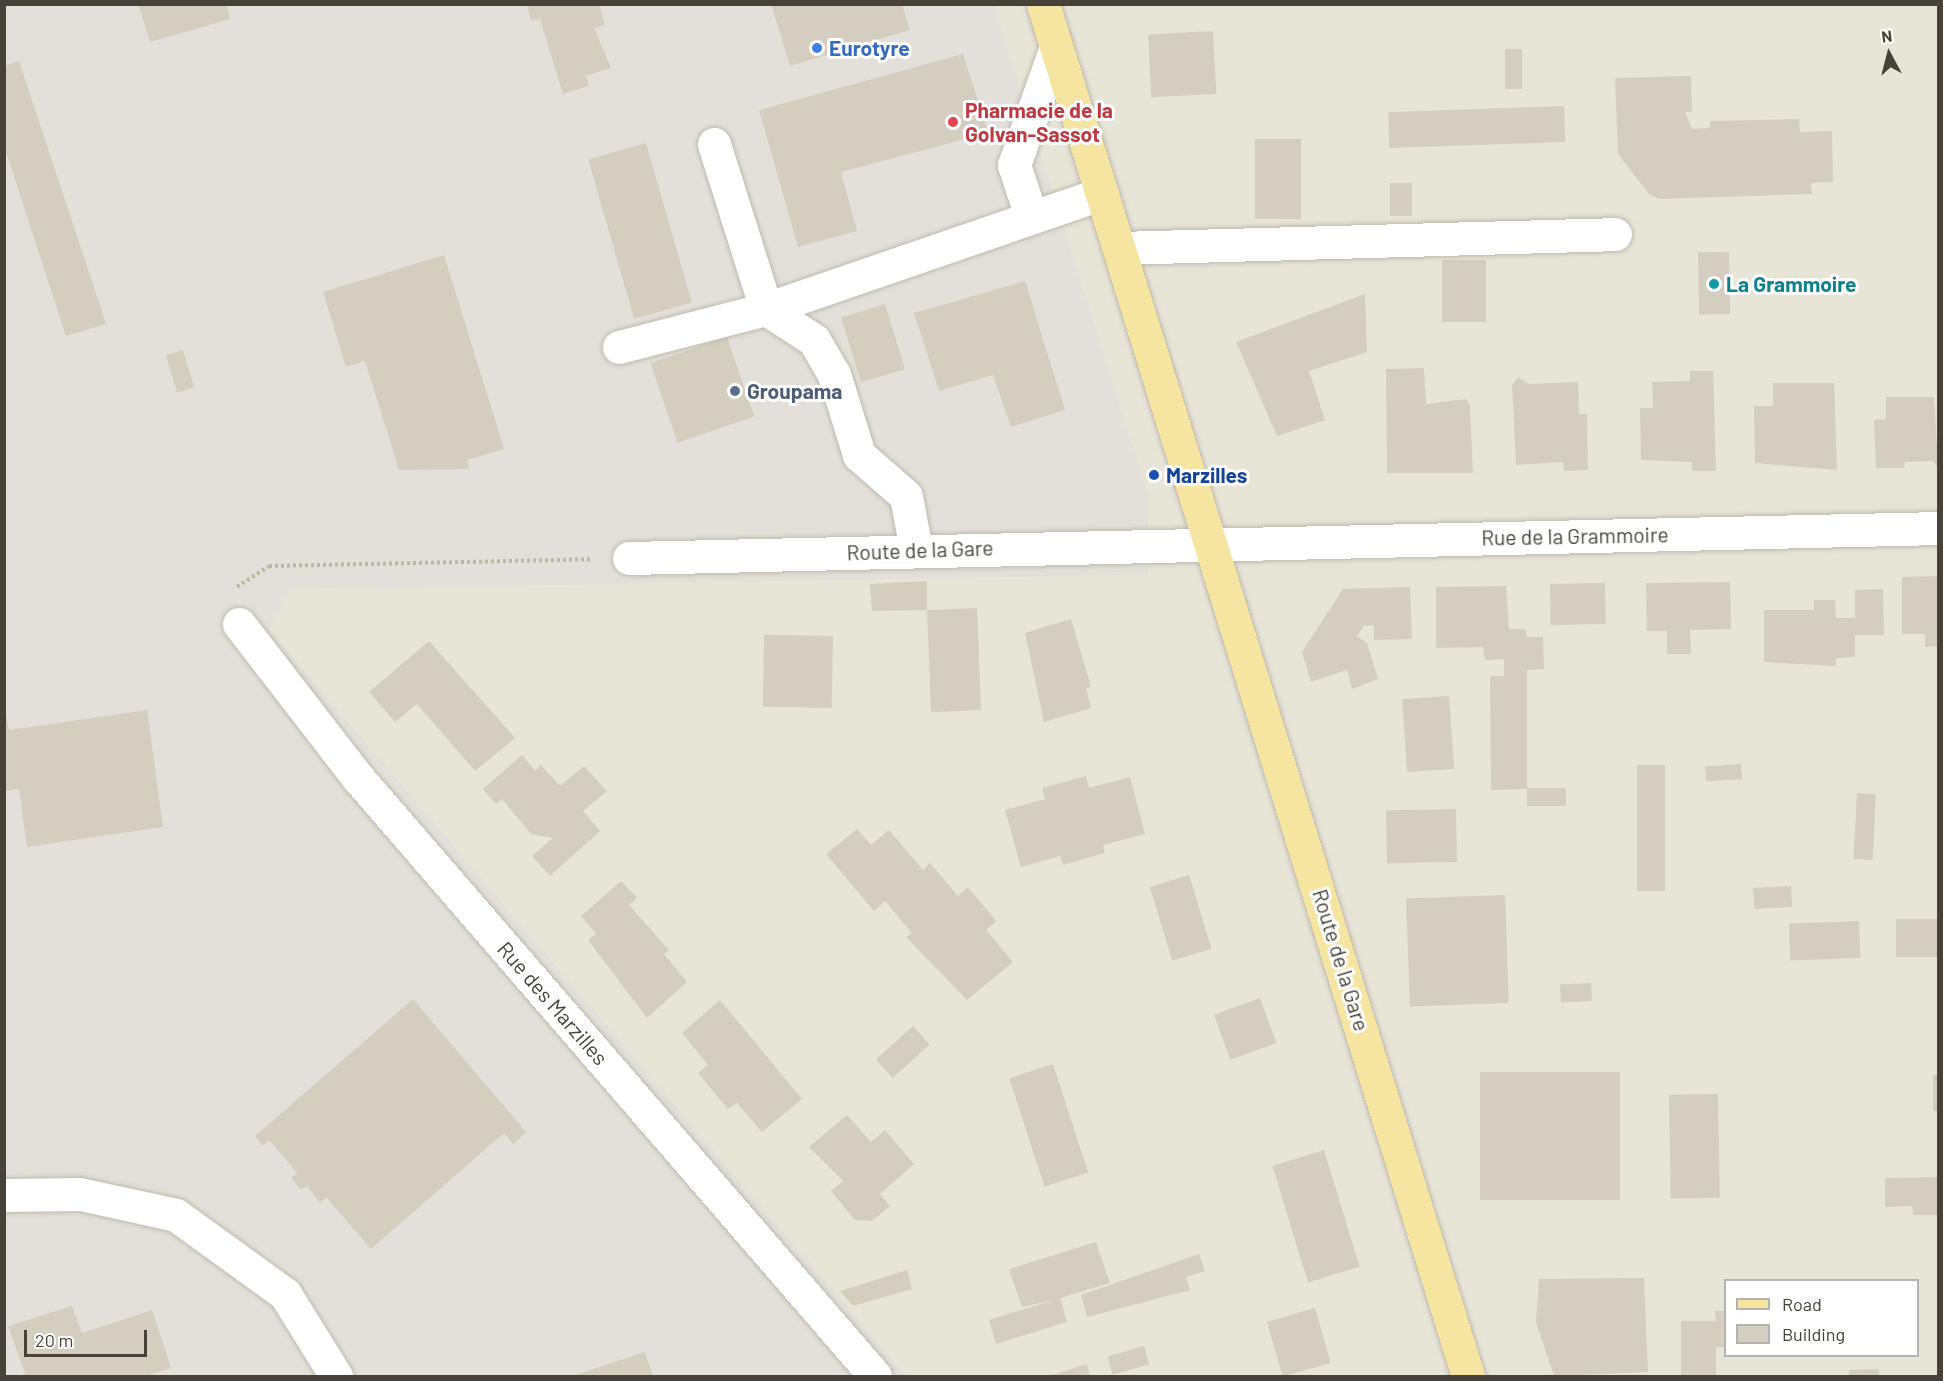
<!DOCTYPE html>
<html>
<head>
<meta charset="utf-8">
<style>
	body { margin:0 }
	#map { position:relative; width:1943px; height:1381px; overflow:hidden; background:#f3f1ea; font-family:Barlow,sans-serif }
	div>[style] { position:absolute }
	[style*='--x'] { left:calc(var(--x)*1px); top:calc(var(--y)*1px); width:calc(var(--w)*1px); rotate:calc(var(--a)*1deg) }
	.residential>* { inset:0; background:#e7e4d8 }
	.industrial>* { inset:0; background:#e3e0db }
	.building>* { inset:0; background:#d4cec0; transform-origin:0 0 }
	.path>* { height:4px; margin-top:-2px; transform-origin:0; background:repeating-linear-gradient(90deg,#bfb7a0 0 3px,transparent 0 6px) }
	.roads { filter:drop-shadow(0 0 2px #bebaad) drop-shadow(0 0 2px #bebaad) }
	.minor>* { height:33px; margin:-16.5px; padding:0 16.5px; transform-origin:16.5px; border-radius:16.5px; background:#fff }
	.major>* { height:33px; margin:-16.5px; padding:0 16.5px; transform-origin:16.5px; border-radius:16.5px; background:#f5e5a1 }
	.dots>* { width:16px; height:16px; translate:-50% -50%; box-sizing:border-box; border:3px solid #fff; border-radius:50% }
	span { translate:-50% -50%; white-space:nowrap; text-align:center; line-height:1.15; -webkit-text-stroke:6px #fff; paint-order:stroke }
	.shop-label { font-size:21px; color:#366cbe; font-weight:700 }
	.left { translate:0 -50%; text-align:left }
	.health-label { font-size:21px; color:#be3a42; font-weight:700 }
	.culture-label { font-size:21px; color:#0d838f; font-weight:700 }
	.service-label { font-size:21px; color:#4e5e75; font-weight:700 }
	.transit-label { font-size:21px; color:#164399; font-weight:700 }
	.street-label { font-size:21px; color:#474239 }
	.frame { position:absolute; inset:0; border:6px solid #474239; pointer-events:none }
	.legend { position:absolute; left:1724px; top:1279px; width:195px; height:78px; box-sizing:border-box; background:#fff; border:2px solid #b5b3b0; margin:0; padding:8px 10px; list-style:none; font-size:18px; color:#474239 }
	.legend li { display:flex; align-items:center; gap:12px; height:30px }
	.legend b { width:30px; border:2px solid #b5b3b0 }
	.north { position:absolute; left:1859px; top:24px; width:60px; height:60px; -webkit-text-stroke:4px #fff; paint-order:stroke; rotate:353deg; font-size:16px; font-weight:700; line-height:24px; text-align:center; color:#474239 }
	.north::after { content:''; display:block; margin:auto; width:21px; height:27px; background:#474239; clip-path:polygon(50% 0,100% 100%,50% 72%,0 100%) }
	.scale { position:absolute; left:24px; top:1330px; width:123px; height:27px; box-sizing:border-box; border:3px solid #474239; border-top:0; padding-left:8px; font-size:18px; line-height:21px; white-space:nowrap; color:#474239; -webkit-text-stroke:4px #fff; paint-order:stroke }
</style>
</head>
<body>
<div id="map">
	<div class="residential">
		<i style="clip-path:polygon(evenodd,994px 5px,1938px 5px,1938px 1376px,907px 1376px,270px 630px,290px 590px,1148px 575px,1148px 493px,994px 5px,1726px 1280px,1918px 1280px,1918px 1356px,1726px 1356px,1726px 1280px)"></i>
	</div>
	<div class="industrial">
		<i style="clip-path:polygon(5px 5px,994px 5px,1148px 493px,1148px 575px,290px 590px,270px 630px,907px 1376px,5px 1376px)"></i>
	</div>
	<div class="building">
		<i style="clip-path:polygon(138px 4px,226px 4px,230px 19px,150px 42px)"></i>
		<i style="clip-path:polygon(527px 4px,599px 4px,605px 25px,594px 28px,611px 68px,586px 76px,589px 86px,563px 94px,540px 19px,531px 21px)"></i>
		<i style="clip-path:polygon(771px 4px,902px 4px,910px 30px,790px 66px)"></i>
		<i style="left:1213px;top:31px;width:63px;height:65px;rotate:87deg"></i>
		<i style="left:1505px;top:49px;width:17px;height:40px"></i>
		<i style="clip-path:polygon(963px 54px,988px 133px,841px 172px,857px 231px,798px 247px,759px 110px)"></i>
		<i style="clip-path:polygon(19px 61px,106px 324px,66px 336px,4px 146px,4px 66px)"></i>
		<i style="clip-path:polygon(1691px 76px,1692px 112px,1685px 112px,1692px 129px,1710px 128px,1710px 121px,1799px 119px,1800px 132px,1832px 131px,1833px 182px,1811px 183px,1812px 194px,1659px 199px,1649px 194px,1618px 154px,1615px 78px)"></i>
		<i style="left:1564px;top:106px;width:36px;height:176px;rotate:88deg"></i>
		<i style="left:1255px;top:139px;width:46px;height:80px"></i>
		<i style="left:646px;top:143px;width:166px;height:60px;rotate:74deg"></i>
		<i style="left:1412px;top:183px;width:33px;height:22px;rotate:90deg"></i>
		<i style="left:1729px;top:252px;width:62px;height:31px;rotate:89deg"></i>
		<i style="clip-path:polygon(444px 255px,504px 449px,467px 460px,470px 469px,399px 470px,365px 361px,346px 367px,323px 292px)"></i>
		<i style="left:1442px;top:260px;width:44px;height:62px"></i>
		<i style="clip-path:polygon(1025px 281px,1065px 410px,1011px 427px,993px 375px,939px 391px,914px 313px)"></i>
		<i style="clip-path:polygon(1365px 294px,1367px 352px,1309px 371px,1325px 420px,1277px 436px,1236px 342px)"></i>
		<i style="left:885px;top:304px;width:68px;height:46px;rotate:73deg"></i>
		<i style="left:727px;top:337px;width:84px;height:81px;rotate:71deg"></i>
		<i style="left:183px;top:350px;width:39px;height:18px;rotate:73deg"></i>
		<i style="clip-path:polygon(1424px 368px,1426px 404px,1466px 399px,1470px 405px,1473px 473px,1387px 473px,1386px 369px)"></i>
		<i style="clip-path:polygon(1690px 371px,1713px 371px,1716px 471px,1692px 471px,1692px 462px,1641px 460px,1640px 408px,1653px 408px,1652px 382px,1690px 381px)"></i>
		<i style="clip-path:polygon(1518px 377px,1529px 384px,1578px 382px,1579px 414px,1587px 414px,1588px 470px,1564px 471px,1563px 462px,1516px 465px,1512px 385px)"></i>
		<i style="clip-path:polygon(1773px 383px,1834px 383px,1837px 470px,1755px 463px,1754px 406px,1773px 406px)"></i>
		<i style="clip-path:polygon(1886px 397px,1934px 397px,1938px 467px,1933px 461px,1905px 462px,1904px 468px,1876px 468px,1874px 420px,1886px 419px)"></i>
		<i style="clip-path:polygon(1938px 576px,1938px 646px,1925px 647px,1925px 634px,1902px 634px,1902px 577px)"></i>
		<i style="clip-path:polygon(927px 581px,927px 610px,977px 608px,981px 710px,931px 712px,927px 610px,872px 611px,870px 584px)"></i>
		<i style="clip-path:polygon(1730px 582px,1731px 629px,1690px 630px,1691px 654px,1667px 654px,1667px 631px,1647px 631px,1646px 583px)"></i>
		<i style="left:1605px;top:583px;width:41px;height:55px;rotate:89deg"></i>
		<i style="clip-path:polygon(1506px 586px,1509px 629px,1525px 629px,1527px 637px,1543px 637px,1544px 669px,1527px 670px,1527px 789px,1491px 790px,1490px 676px,1504px 676px,1504px 659px,1485px 660px,1483px 647px,1436px 648px,1436px 587px)"></i>
		<i style="clip-path:polygon(1410px 587px,1412px 639px,1374px 640px,1374px 625px,1364px 626px,1357px 636px,1367px 643px,1378px 679px,1352px 689px,1347px 670px,1311px 682px,1302px 652px,1343px 589px)"></i>
		<i style="clip-path:polygon(1883px 589px,1884px 635px,1855px 635px,1855px 657px,1836px 658px,1836px 666px,1764px 662px,1764px 610px,1814px 610px,1814px 600px,1835px 600px,1836px 618px,1855px 618px,1855px 590px)"></i>
		<i style="clip-path:polygon(1071px 619px,1091px 687px,1086px 688px,1091px 708px,1044px 722px,1025px 633px)"></i>
		<i style="left:833px;top:636px;width:72px;height:69px;rotate:91deg"></i>
		<i style="clip-path:polygon(429px 641px,515px 738px,475px 771px,417px 704px,395px 722px,369px 692px)"></i>
		<i style="left:1449px;top:696px;width:73px;height:47px;rotate:86deg"></i>
		<i style="clip-path:polygon(4px 704px,9px 730px,147px 710px,163px 827px,27px 847px,19px 789px,4px 791px)"></i>
		<i style="clip-path:polygon(522px 755px,535px 771px,541px 765px,560px 786px,584px 766px,607px 791px,583px 811px,600px 831px,550px 876px,532px 856px,553px 838px,531px 834px,502px 799px,496px 804px,483px 789px)"></i>
		<i style="left:1741px;top:764px;width:15px;height:36px;rotate:86deg"></i>
		<i style="left:1637px;top:765px;width:28px;height:126px"></i>
		<i style="clip-path:polygon(1086px 776px,1089px 788px,1130px 777px,1145px 834px,1103px 845px,1105px 853px,1063px 865px,1060px 856px,1021px 867px,1005px 810px,1045px 799px,1042px 788px)"></i>
		<i style="left:1566px;top:788px;width:18px;height:39px;rotate:90deg"></i>
		<i style="left:1857px;top:793px;width:19px;height:66px;rotate:3deg"></i>
		<i style="left:1456px;top:809px;width:53px;height:70px;rotate:89deg"></i>
		<i style="clip-path:polygon(857px 829px,871px 845px,889px 830px,923px 870px,930px 863px,958px 896px,968px 887px,996px 921px,986px 930px,1013px 962px,967px 1000px,906px 937px,912px 933px,885px 901px,874px 911px,826px 854px)"></i>
		<i style="left:1189px;top:875px;width:77px;height:41px;rotate:73deg"></i>
		<i style="clip-path:polygon(621px 881px,637px 898px,629px 905px,669px 950px,664px 954px,687px 982px,647px 1018px,588px 940px,596px 934px,581px 916px)"></i>
		<i style="left:1791px;top:886px;width:21px;height:38px;rotate:87deg"></i>
		<i style="left:1505px;top:895px;width:108px;height:99px;rotate:88deg"></i>
		<i style="left:1938px;top:919px;width:38px;height:42px;rotate:90deg"></i>
		<i style="left:1859px;top:921px;width:37px;height:70px;rotate:88deg"></i>
		<i style="left:1591px;top:983px;width:18px;height:31px;rotate:87deg"></i>
		<i style="left:1260px;top:998px;width:48px;height:49px;rotate:70deg"></i>
		<i style="clip-path:polygon(413px 999px,526px 1132px,513px 1144px,504px 1133px,371px 1249px,326px 1197px,320px 1203px,307px 1186px,301px 1190px,291px 1178px,297px 1173px,269px 1140px,263px 1146px,255px 1136px)"></i>
		<i style="clip-path:polygon(720px 1000px,802px 1099px,762px 1132px,737px 1103px,728px 1109px,698px 1073px,708px 1065px,682px 1033px)"></i>
		<i style="left:913px;top:1026px;width:25px;height:50px;rotate:48deg"></i>
		<i style="left:1053px;top:1064px;width:114px;height:46px;rotate:72deg"></i>
		<i style="left:1480px;top:1072px;width:140px;height:128px"></i>
		<i style="left:1933px;top:1075px;width:5px;height:36px"></i>
		<i style="left:1718px;top:1094px;width:104px;height:49px;rotate:89deg"></i>
		<i style="clip-path:polygon(847px 1115px,871px 1142px,885px 1130px,914px 1164px,880px 1194px,890px 1206px,872px 1221px,855px 1220px,831px 1191px,843px 1181px,809px 1147px)"></i>
		<i style="left:1324px;top:1150px;width:122px;height:54px;rotate:73deg"></i>
		<i style="clip-path:polygon(1938px 1177px,1938px 1215px,1913px 1215px,1912px 1206px,1885px 1207px,1885px 1178px)"></i>
		<i style="clip-path:polygon(1096px 1242px,1110px 1283px,1060px 1298px,1067px 1322px,996px 1344px,989px 1320px,1057px 1299px,1022px 1307px,1009px 1269px)"></i>
		<i style="clip-path:polygon(1199px 1254px,1205px 1271px,1186px 1277px,1190px 1290px,1087px 1317px,1081px 1295px)"></i>
		<i style="clip-path:polygon(907px 1270px,912px 1289px,853px 1306px,840px 1291px)"></i>
		<i style="clip-path:polygon(1644px 1278px,1648px 1372px,1554px 1376px,1536px 1322px,1539px 1279px)"></i>
		<i style="clip-path:polygon(72px 1306px,82px 1333px,152px 1310px,171px 1368px,146px 1376px,26px 1376px,8px 1326px)"></i>
		<i style="left:1315px;top:1308px;width:57px;height:50px;rotate:74deg"></i>
		<i style="clip-path:polygon(1715px 1311px,1726px 1311px,1726px 1347px,1716px 1347px,1716px 1376px,1681px 1376px,1681px 1321px,1716px 1321px)"></i>
		<i style="left:1144px;top:1346px;width:19px;height:38px;rotate:74deg"></i>
		<i style="clip-path:polygon(645px 1352px,653px 1376px,572px 1376px)"></i>
		<i style="clip-path:polygon(1087px 1364px,1090px 1376px,1049px 1376px)"></i>
		<i style="clip-path:polygon(1879px 1369px,1879px 1376px,1849px 1376px,1849px 1370px)"></i>
	</div>
	<div class="path">
		<i style="--x:237;--y:587;--w:38;--a:-33"></i>
		<i style="--x:269;--y:566;--w:323;--a:-1.2"></i>
	</div>
	<div class="roads">
		<div class="minor">
			<i style="--x:714;--y:144;--w:173;--a:72.5"></i>
			<i style="--x:766;--y:309;--w:57;--a:32.9"></i>
			<i style="--x:814;--y:340;--w:39;--a:60"></i>
			<i style="--x:834;--y:374;--w:85;--a:72.8"></i>
			<i style="--x:859;--y:455;--w:62;--a:41.1"></i>
			<i style="--x:906;--y:496;--w:55;--a:79.5"></i>
			<i style="--x:1031;--y:216;--w:54;--a:-108.4"></i>
			<i style="--x:1014;--y:165;--w:125;--a:-70.4"></i>
			<i style="--x:1119;--y:248;--w:496;--a:-1.6"></i>
			<i style="--x:619;--y:347;--w:152;--a:-14.5"></i>
			<i style="--x:766;--y:309;--w:355;--a:-19"></i>
			<i style="--x:629;--y:558;--w:1309;--a:-1.31"></i>
			<i style="--x:239;--y:624;--w:196;--a:52.3"></i>
			<i style="--x:359;--y:779;--w:789;--a:49.16"></i>
			<i style="--x:4;--y:1195;--w:76;--a:-0.8"></i>
			<i style="--x:80;--y:1194;--w:98;--a:12.3"></i>
			<i style="--x:176;--y:1215;--w:135;--a:35.9"></i>
			<i style="--x:285;--y:1294;--w:97;--a:58.1"></i>
		</div>
		<div class="major">
			<i style="--x:1043;--y:4;--w:1436;--a:72.79"></i>
		</div>
	</div>
	<div class="dots">
		<i style="left:817px;top:48px;background:#3f7fe0"></i>
		<i style="left:953px;top:122px;background:#e0444e"></i>
		<i style="left:1714px;top:284px;background:#0f9aa8"></i>
		<i style="left:735px;top:391px;background:#5c6f8a"></i>
		<i style="left:1154px;top:475px;background:#1a4fb4"></i>
	</div>
	<div class="shop-label">
		<span class="left" style="left:829px;top:48px">Eurotyre</span>
	</div>
	<div class="health-label">
		<span class="left" style="left:965px;top:122px">Pharmacie de la<br>Golvan-Sassot</span>
	</div>
	<div class="culture-label">
		<span class="left" style="left:1726px;top:284px">La Grammoire</span>
	</div>
	<div class="service-label">
		<span class="left" style="left:747px;top:391px">Groupama</span>
	</div>
	<div class="transit-label">
		<span class="left" style="left:1166px;top:475px">Marzilles</span>
	</div>
	<div class="street-label">
		<span style="left:1575px;top:536px;rotate:-1deg">Rue de la Grammoire</span>
		<span style="left:920px;top:550px;rotate:-2deg">Route de la Gare</span>
		<span style="left:1341px;top:960px;rotate:73deg">Route de la Gare</span>
		<span style="left:553px;top:1003px;rotate:49deg">Rue des Marzilles</span>
	</div>
	<div class="frame"></div>
	<ul class="legend">
	<li><b style="height:8px;background:#f5e5a1"></b>Road</li>
	<li><b style="height:16px;background:#d4cec0"></b>Building</li>
	</ul>
	<div class="north">N</div>
	<div class="scale">20 m</div>
</div>
</body>
</html>
